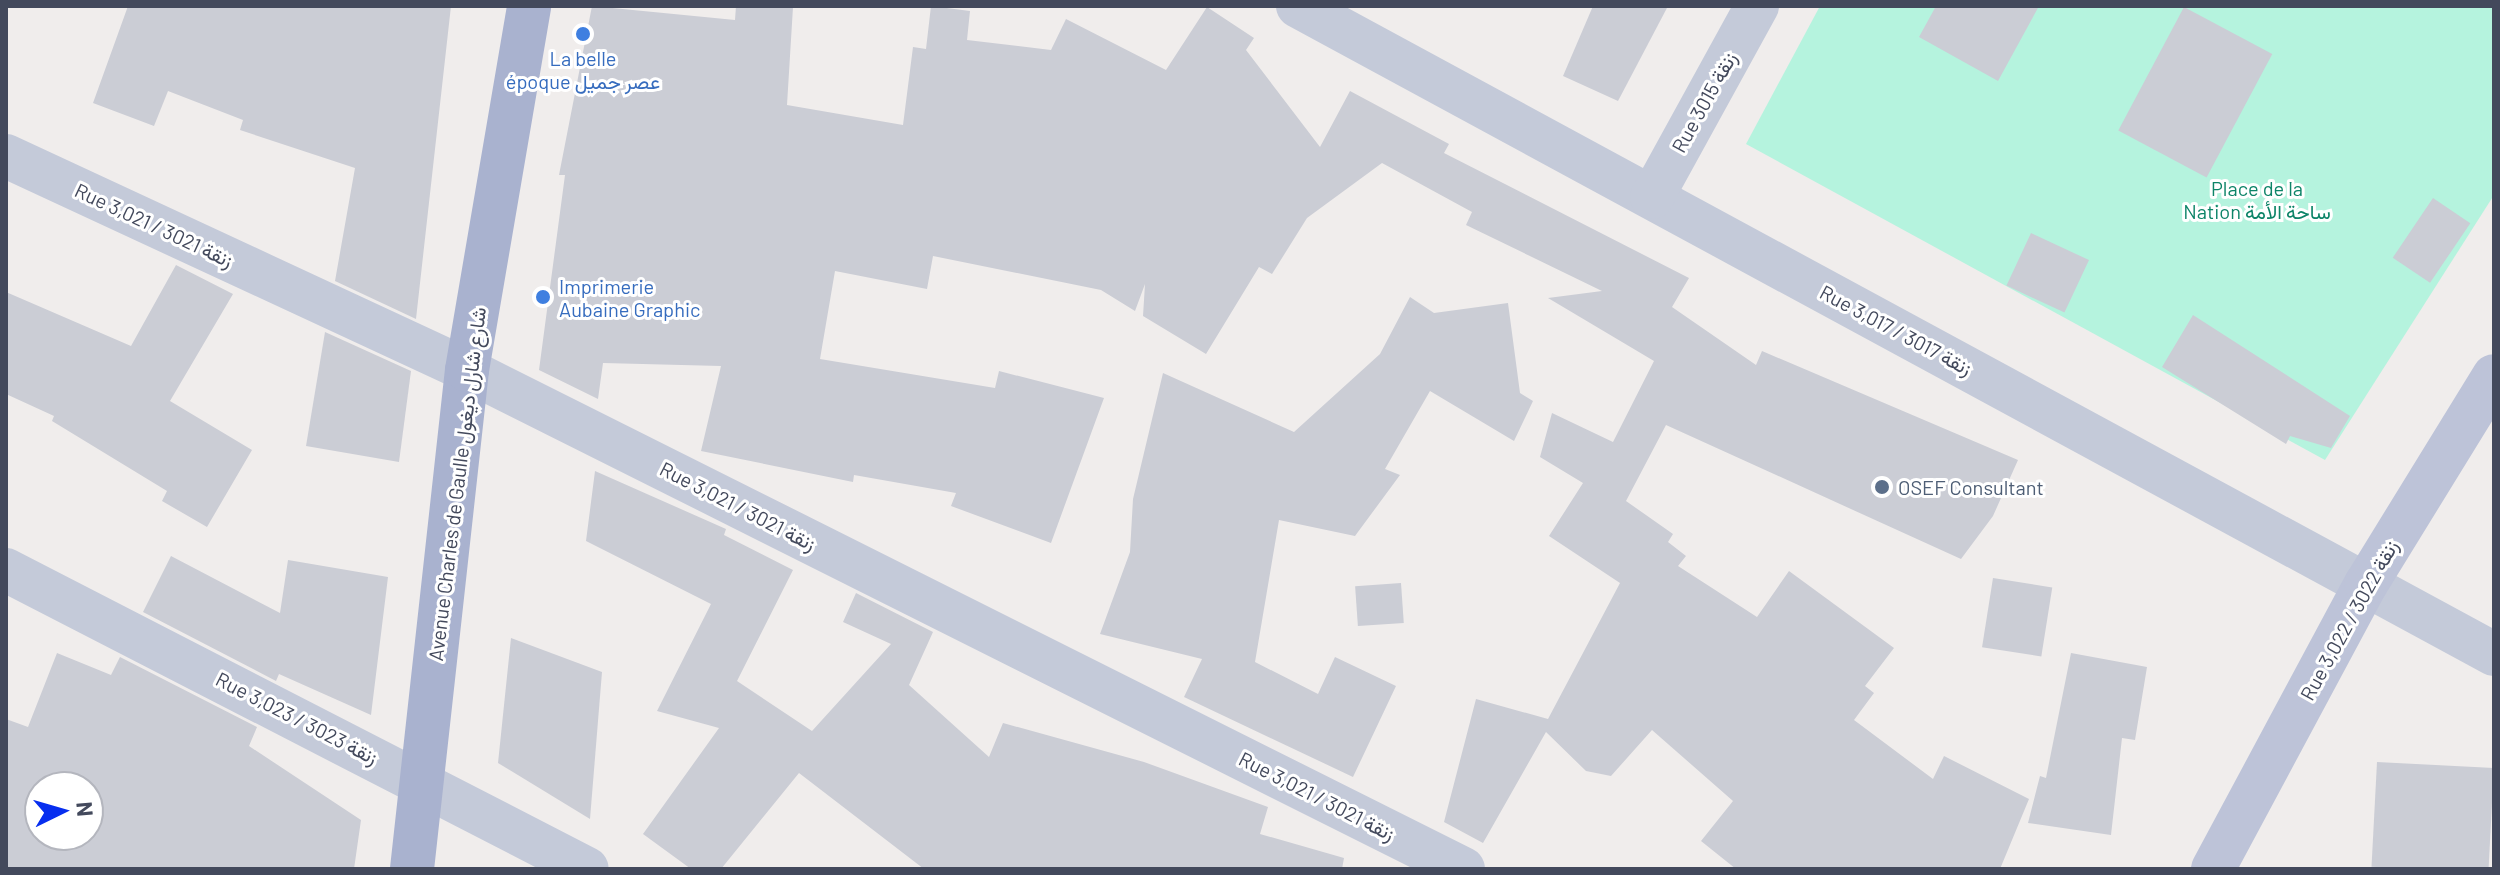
<!DOCTYPE html>
<html>
<head>
<meta charset="utf-8">
<style>
	body { margin:0 }
	#map { position:relative; width:2500px; height:875px; overflow:hidden; background:#f0edec; font-family:Barlow,Vazirmatn,sans-serif }
	div>[style] { position:absolute }
	[style*='--x'] { left:calc(var(--x)*1px); top:calc(var(--y)*1px); width:calc(var(--w)*1px); rotate:calc(var(--a)*1deg) }
	.green>* { inset:0; background:#b5f3de }
	.building>* { inset:0; background:#cbcdd5; transform-origin:0 0 }
	.street>* { height:44px; margin:-22px; padding:0 22px; transform-origin:22px; border-radius:22px; background:#c4cad9 }
	.secondary>* { height:44px; margin:-22px; padding:0 22px; transform-origin:22px; border-radius:22px; background:#bdc3d8 }
	.primary>* { height:44px; margin:-22px; padding:0 22px; transform-origin:22px; border-radius:22px; background:#a9b2cf }
	.dots>* { width:22px; height:22px; translate:-50% -50%; box-sizing:border-box; border:4px solid #fff; border-radius:50% }
	span { translate:-50% -50%; white-space:nowrap; text-align:center; line-height:1.15; -webkit-text-stroke:6px #fff; paint-order:stroke }
	.shop-label { font-size:20px; color:#366cbe }
	.left { translate:0 -50%; text-align:left }
	.street-label { font-size:20px; color:#43495c }
	.park-label { font-size:20px; color:#0d8468 }
	.service-label { font-size:20px; color:#4e5e75 }
	.frame { position:absolute; inset:0; border:8px solid #43495c; pointer-events:none }
	.north { position:absolute; left:24px; top:771px; width:80px; height:80px; box-sizing:border-box; background:#fff; border:2px solid #b4b6be; border-radius:50%; rotate:85deg; font-size:22px; font-weight:700; line-height:32px; text-align:center; color:#43495c }
	.north::after { content:''; display:block; margin:auto; width:28px; height:36px; background:#072eef; clip-path:polygon(50% 0,100% 100%,50% 72%,0 100%) }
</style>
</head>
<body>
<div id="map">
	<div class="green">
		<i style="clip-path:polygon(1820px 6px,2494px 6px,2494px 195px,2325px 460px,1746px 144px)"></i>
	</div>
	<div class="building">
		<i style="clip-path:polygon(128px 6px,451px 6px,416px 319px,335px 281px,355px 168px,240px 130px,243px 120px,168px 91px,154px 126px,93px 103px)"></i>
		<i style="clip-path:polygon(592px 6px,735px 20px,736px 6px,793px 7px,787px 105px,903px 125px,913px 47px,926px 49px,931px 6px,970px 11px,967px 40px,1051px 50px,1066px 19px,1166px 70px,1207px 7px,1254px 38px,1246px 50px,1320px 147px,1350px 91px,1449px 144px,1444px 153px,1689px 278px,1672px 307px,1756px 365px,1762px 351px,2018px 460px,1993px 516px,1961px 559px,1666px 425px,1626px 501px,1673px 534px,1668px 542px,1686px 556px,1678px 566px,1757px 617px,1789px 571px,1894px 648px,1865px 686px,1874px 693px,1854px 720px,1933px 779px,1944px 756px,2029px 799px,2000px 869px,1736px 869px,1701px 841px,1733px 801px,1652px 730px,1611px 776px,1586px 771px,1546px 732px,1483px 843px,1444px 822px,1476px 699px,1548px 719px,1620px 583px,1549px 536px,1583px 483px,1540px 457px,1552px 413px,1613px 442px,1654px 361px,1548px 298px,1602px 291px,1466px 225px,1472px 212px,1382px 163px,1307px 218px,1272px 274px,1259px 267px,1206px 354px,1143px 316px,1145px 284px,1135px 311px,1101px 290px,933px 256px,927px 289px,835px 271px,820px 359px,995px 388px,999px 371px,1104px 398px,1051px 543px,951px 506px,956px 493px,854px 475px,853px 482px,701px 451px,721px 366px,603px 363px,598px 399px,539px 370px,565px 175px,559px 175px)"></i>
		<i style="clip-path:polygon(1593px 6px,1668px 6px,1618px 101px,1563px 76px)"></i>
		<i style="clip-path:polygon(1936px 6px,2039px 6px,1998px 81px,1919px 37px)"></i>
		<i style="left:2184px;top:7px;width:100px;height:140px;rotate:28deg"></i>
		<i style="left:2433px;top:198px;width:45px;height:72px;rotate:34deg"></i>
		<i style="left:2031px;top:233px;width:64px;height:58px;rotate:25deg"></i>
		<i style="clip-path:polygon(176px 265px,233px 294px,170px 401px,252px 450px,207px 527px,162px 501px,167px 491px,52px 421px,54px 416px,6px 394px,6px 292px,131px 346px)"></i>
		<i style="clip-path:polygon(1410px 297px,1434px 313px,1508px 303px,1520px 393px,1533px 401px,1514px 441px,1430px 391px,1385px 469px,1400px 475px,1355px 536px,1279px 520px,1255px 662px,1318px 694px,1335px 657px,1396px 686px,1353px 777px,1184px 697px,1202px 659px,1100px 634px,1130px 552px,1133px 499px,1163px 373px,1294px 432px,1380px 354px)"></i>
		<i style="clip-path:polygon(2193px 315px,2350px 416px,2331px 448px,2290px 436px,2286px 444px,2162px 367px)"></i>
		<i style="clip-path:polygon(325px 332px,411px 371px,399px 462px,306px 446px)"></i>
		<i style="clip-path:polygon(595px 471px,726px 529px,724px 535px,793px 570px,737px 681px,812px 731px,891px 644px,843px 622px,856px 593px,933px 632px,909px 685px,989px 757px,1003px 723px,1144px 762px,1268px 807px,1260px 834px,1344px 858px,1342px 869px,924px 869px,799px 773px,721px 869px,691px 869px,643px 834px,719px 728px,657px 711px,711px 604px,586px 541px)"></i>
		<i style="clip-path:polygon(171px 556px,280px 613px,288px 560px,388px 577px,371px 715px,279px 674px,276px 681px,143px 612px)"></i>
		<i style="left:1993px;top:578px;width:60px;height:70px;rotate:9deg"></i>
		<i style="left:1401px;top:583px;width:40px;height:46px;rotate:86deg"></i>
		<i style="clip-path:polygon(511px 638px,602px 672px,590px 819px,498px 763px)"></i>
		<i style="clip-path:polygon(evenodd,57px 653px,111px 675px,120px 657px,257px 727px,249px 746px,361px 820px,354px 869px,6px 869px,6px 719px,28px 727px,57px 653px,40px 787px,88px 787px,88px 835px,40px 835px,40px 787px)"></i>
		<i style="clip-path:polygon(2071px 653px,2147px 667px,2135px 740px,2122px 738px,2111px 835px,2028px 823px,2040px 776px,2046px 778px)"></i>
		<i style="left:2377px;top:762px;width:117px;height:105px;rotate:3deg"></i>
	</div>
	<div class="street">
		<i style="--x:1298;--y:6;--w:1360;--a:28.45"></i>
		<i style="--x:6;--y:156;--w:508;--a:24.9"></i>
		<i style="--x:467;--y:370;--w:1114;--a:26.61"></i>
		<i style="--x:1652;--y:197;--w:218;--a:-61.2"></i>
		<i style="--x:6;--y:570;--w:653;--a:27.23"></i>
	</div>
	<div class="secondary">
		<i style="--x:2213;--y:869;--w:323;--a:-61.8"></i>
		<i style="--x:2366;--y:584;--w:244;--a:-58.4"></i>
	</div>
	<div class="primary">
		<i style="--x:412;--y:869;--w:502;--a:-83.71"></i>
		<i style="--x:467;--y:370;--w:369;--a:-80.3"></i>
	</div>
	<div class="dots">
		<i style="left:583px;top:34px;background:#3f7fe0"></i>
		<i style="left:543px;top:297px;background:#3f7fe0"></i>
		<i style="left:1882px;top:487px;background:#5c6f8a"></i>
	</div>
	<div class="shop-label">
		<span style="left:583px;top:70px">La belle<br>époque عصر جميل</span>
		<span class="left" style="left:559px;top:298px">Imprimerie<br>Aubaine Graphic</span>
	</div>
	<div class="street-label">
		<span style="left:1704px;top:102px;rotate:-61deg">Rue 3015 زنقة</span>
		<span style="left:154px;top:225px;rotate:25deg">Rue 3,021 / زنقة 3021</span>
		<span style="left:1896px;top:330px;rotate:28deg">Rue 3,017 / زنقة 3017</span>
		<span style="left:457px;top:484px;rotate:-83deg">Avenue Charles de Gaulle شارع شارل ديغول</span>
		<span style="left:738px;top:506px;rotate:27deg">Rue 3,021 / زنقة 3021</span>
		<span style="left:2349px;top:620px;rotate:-61deg">Rue 3,022 / زنقة 3022</span>
		<span style="left:297px;top:718px;rotate:27deg">Rue 3,023 / زنقة 3023</span>
		<span style="left:1317px;top:796px;rotate:27deg">Rue 3,021 / زنقة 3021</span>
	</div>
	<div class="park-label">
		<span style="left:2257px;top:200px">Place de la<br>Nation ساحة الأمة</span>
	</div>
	<div class="service-label">
		<span class="left" style="left:1898px;top:487px">OSEF Consultant</span>
	</div>
	<div class="frame"></div>
	<div class="north">N</div>
</div>
</body>
</html>
